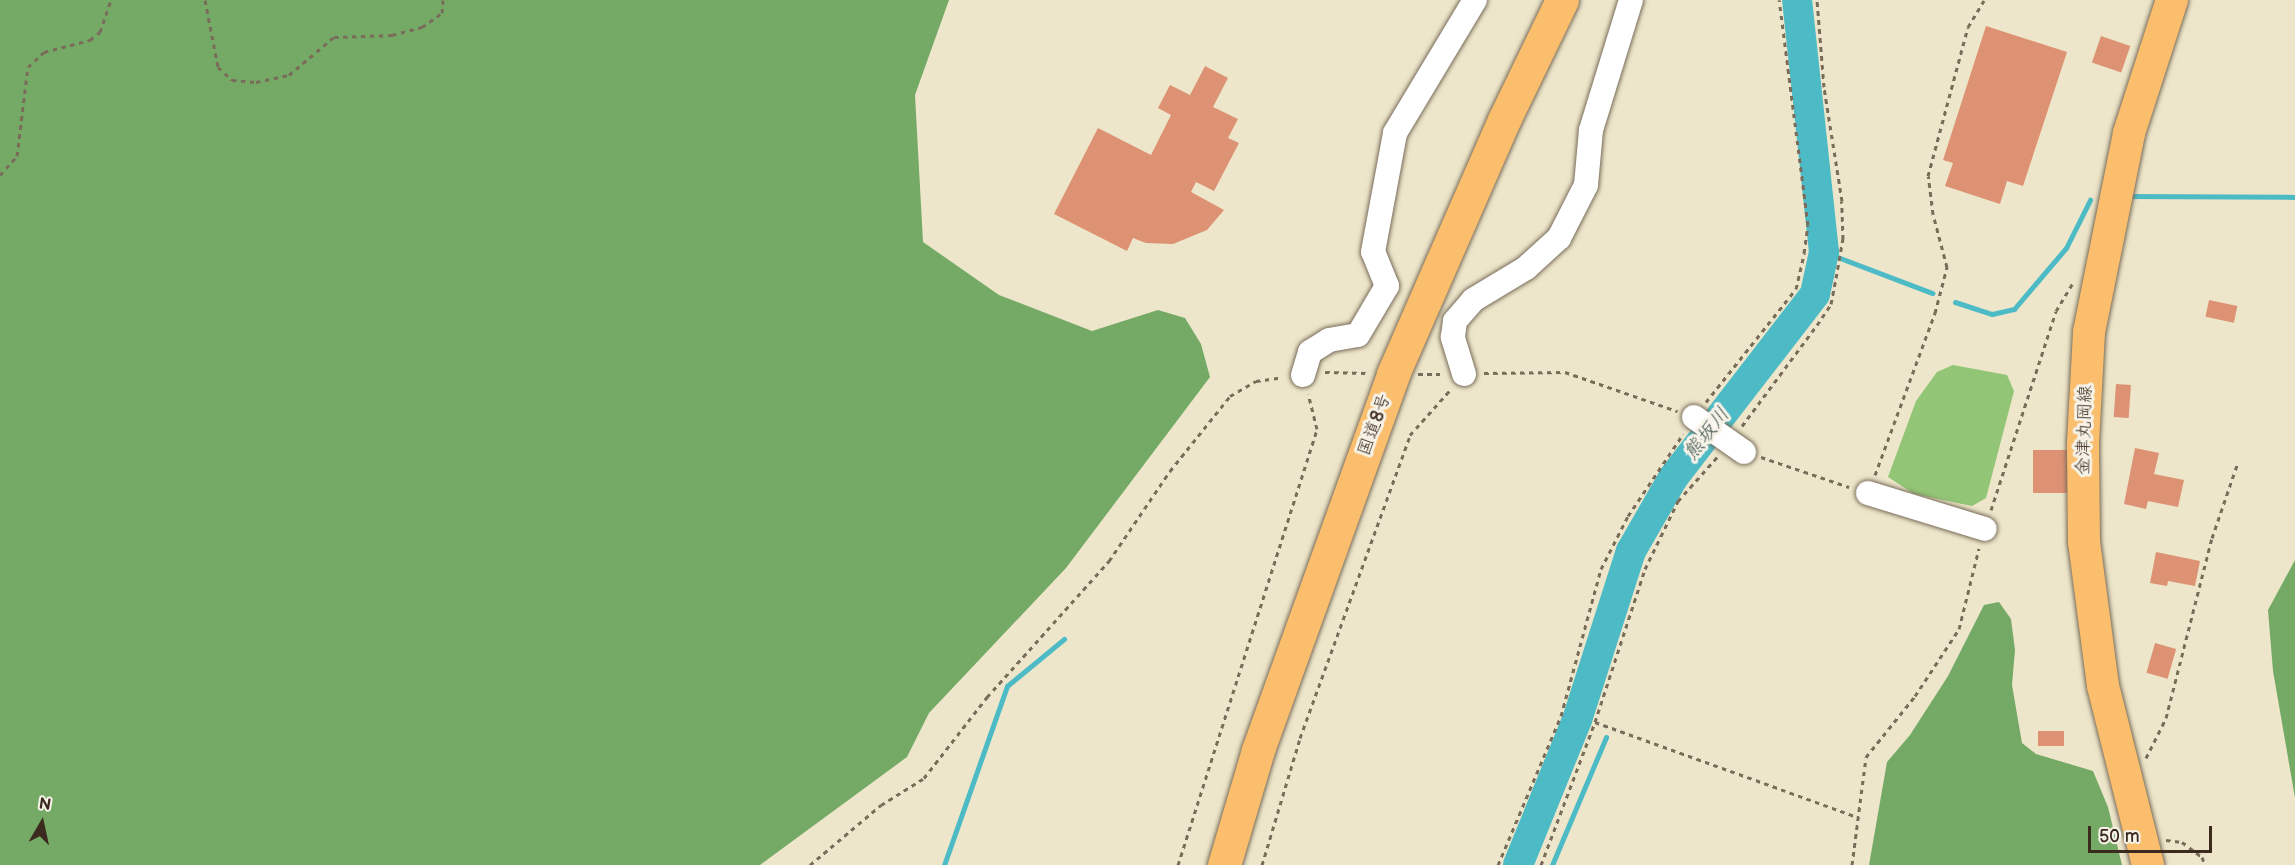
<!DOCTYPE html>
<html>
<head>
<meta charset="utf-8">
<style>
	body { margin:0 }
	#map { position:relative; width:2295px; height:865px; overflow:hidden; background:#ede6ca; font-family:"Balsamiq Sans","Klee One",sans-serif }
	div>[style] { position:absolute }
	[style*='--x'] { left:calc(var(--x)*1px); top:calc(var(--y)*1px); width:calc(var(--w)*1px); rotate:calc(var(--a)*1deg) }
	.green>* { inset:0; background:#92c575 }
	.forest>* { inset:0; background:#75aa66 }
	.stream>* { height:5px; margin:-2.5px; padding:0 2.5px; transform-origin:2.5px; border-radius:2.5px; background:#4dbbc6 }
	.river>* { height:30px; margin:-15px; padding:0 15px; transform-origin:15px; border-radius:15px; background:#4dbbc6 }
	.building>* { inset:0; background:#dd9273; transform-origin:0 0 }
	.path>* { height:3px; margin-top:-1.5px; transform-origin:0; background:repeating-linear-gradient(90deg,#796c5a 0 4.5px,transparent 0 9px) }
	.roads { filter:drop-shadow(0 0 2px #796c5a) drop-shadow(0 0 2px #796c5a) }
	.minor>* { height:24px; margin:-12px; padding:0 12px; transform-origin:12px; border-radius:12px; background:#fff }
	.major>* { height:32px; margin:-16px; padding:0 16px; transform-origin:16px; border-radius:16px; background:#fabe6d }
	.highway>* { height:33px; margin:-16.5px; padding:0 16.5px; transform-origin:16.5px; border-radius:16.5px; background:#fabe6d }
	span { translate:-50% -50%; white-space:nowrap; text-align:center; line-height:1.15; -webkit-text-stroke:6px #f7f3e8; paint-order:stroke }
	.street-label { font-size:18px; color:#3b2a1e }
	.water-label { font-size:20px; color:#405650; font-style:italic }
	.north { position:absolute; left:12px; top:793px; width:60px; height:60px; -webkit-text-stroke:4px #f7f3e8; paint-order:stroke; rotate:9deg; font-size:16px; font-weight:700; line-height:24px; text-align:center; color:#3b2a1e }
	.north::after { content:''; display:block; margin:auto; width:21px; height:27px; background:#3b2a1e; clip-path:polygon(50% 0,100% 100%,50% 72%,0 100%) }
	.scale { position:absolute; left:2088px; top:826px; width:124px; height:27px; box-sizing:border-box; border:3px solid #3b2a1e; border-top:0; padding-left:8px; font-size:18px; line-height:21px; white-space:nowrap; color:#3b2a1e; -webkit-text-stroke:4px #f7f3e8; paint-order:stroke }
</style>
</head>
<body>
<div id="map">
	<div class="green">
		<i style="clip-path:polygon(1953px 365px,2007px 375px,2014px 391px,1986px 498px,1972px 506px,1914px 494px,1888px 477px,1916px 401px,1937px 372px)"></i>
	</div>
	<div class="forest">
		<i style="clip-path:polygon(0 0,949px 0,915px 95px,923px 242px,999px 295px,1092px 331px,1158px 310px,1185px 318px,1201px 344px,1210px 377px,1066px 568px,929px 713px,907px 757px,760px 865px,0 865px)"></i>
		<i style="clip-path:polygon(2295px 560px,2295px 798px,2273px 671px,2268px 610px)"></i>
		<i style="clip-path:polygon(1999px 602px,2011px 619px,2015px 650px,2012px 685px,2022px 743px,2036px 754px,2093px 771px,2108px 807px,2122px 865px,1869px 865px,1887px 762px,1910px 735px,1948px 676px,1984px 605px)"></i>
	</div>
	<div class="stream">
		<i style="--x:2126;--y:196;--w:169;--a:0.3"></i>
		<i style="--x:1824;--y:252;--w:116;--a:20.8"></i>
		<i style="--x:1955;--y:302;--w:39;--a:18"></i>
		<i style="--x:1992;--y:314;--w:23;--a:-13"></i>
		<i style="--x:2014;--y:309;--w:80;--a:-49.6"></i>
		<i style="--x:2066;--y:248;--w:54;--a:-63.4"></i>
		<i style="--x:944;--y:865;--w:190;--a:-70.6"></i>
		<i style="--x:1007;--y:686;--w:74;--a:-39.5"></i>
		<i style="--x:1552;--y:865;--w:139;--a:-67.1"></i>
	</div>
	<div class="river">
		<i style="--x:1518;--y:865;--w:157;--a:-67.9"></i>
		<i style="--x:1577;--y:720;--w:177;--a:-72.3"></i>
		<i style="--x:1631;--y:551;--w:84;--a:-60.1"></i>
		<i style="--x:1673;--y:478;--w:232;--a:-52.3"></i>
		<i style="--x:1815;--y:294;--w:43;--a:-77.9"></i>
		<i style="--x:1824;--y:252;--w:253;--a:-96.1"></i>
	</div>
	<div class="building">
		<i style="clip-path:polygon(1986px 26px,2067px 52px,2023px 186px,2007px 181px,2000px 204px,1945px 186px,1953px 163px,1943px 160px)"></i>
		<i style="left:2101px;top:36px;width:31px;height:28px;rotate:19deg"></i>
		<i style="clip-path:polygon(1205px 66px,1228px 78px,1213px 107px,1238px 119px,1228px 138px,1239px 143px,1214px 191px,1196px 182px,1191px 192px,1224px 210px,1207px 230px,1173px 244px,1146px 243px,1133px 238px,1127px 251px,1054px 214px,1098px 128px,1151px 155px,1171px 115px,1158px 108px,1170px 85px,1190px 95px)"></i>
		<i style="left:2209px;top:300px;width:29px;height:17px;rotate:12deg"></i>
		<i style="left:2116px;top:384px;width:15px;height:33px;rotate:4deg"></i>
		<i style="clip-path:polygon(2135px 448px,2159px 453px,2154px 474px,2184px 480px,2178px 507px,2148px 501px,2146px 509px,2124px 504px)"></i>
		<i style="left:2033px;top:450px;width:35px;height:43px"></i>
		<i style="clip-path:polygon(2156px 552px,2200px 561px,2195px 586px,2168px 581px,2167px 586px,2150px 583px)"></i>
		<i style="left:2155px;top:643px;width:22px;height:31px;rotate:16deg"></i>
		<i style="left:2064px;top:731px;width:15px;height:26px;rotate:90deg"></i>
	</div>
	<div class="path">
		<i style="--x:205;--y:0;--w:68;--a:79"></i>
		<i style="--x:218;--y:67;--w:19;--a:43"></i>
		<i style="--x:232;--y:80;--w:24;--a:5"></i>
		<i style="--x:256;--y:82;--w:34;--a:-12"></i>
		<i style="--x:289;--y:75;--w:59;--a:-40.2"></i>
		<i style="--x:334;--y:37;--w:58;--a:-2"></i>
		<i style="--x:392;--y:35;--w:31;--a:-15"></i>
		<i style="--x:422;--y:27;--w:24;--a:-35"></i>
		<i style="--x:442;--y:13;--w:13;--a:-86"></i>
		<i style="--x:0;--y:175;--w:25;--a:-48"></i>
		<i style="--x:17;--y:156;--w:90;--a:-83"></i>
		<i style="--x:28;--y:67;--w:22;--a:-43"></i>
		<i style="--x:44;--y:52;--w:48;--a:-14.6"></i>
		<i style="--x:90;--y:40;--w:13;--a:-39"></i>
		<i style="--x:100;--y:32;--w:34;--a:-71"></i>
		<i style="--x:1325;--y:372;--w:41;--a:1.4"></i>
		<i style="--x:1484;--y:373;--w:81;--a:-0.7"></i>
		<i style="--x:1565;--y:372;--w:119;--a:19.2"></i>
		<i style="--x:1418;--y:374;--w:26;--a:0"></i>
		<i style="--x:1706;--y:402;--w:144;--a:-51.5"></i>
		<i style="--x:1796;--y:289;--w:37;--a:-77"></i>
		<i style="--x:1804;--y:253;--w:28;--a:-82"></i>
		<i style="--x:1808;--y:225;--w:227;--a:-97.3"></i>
		<i style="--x:1742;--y:426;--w:126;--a:-53.4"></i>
		<i style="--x:1817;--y:325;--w:25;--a:-56"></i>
		<i style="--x:1831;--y:304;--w:26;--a:-79"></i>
		<i style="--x:1836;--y:278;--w:40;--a:-80"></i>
		<i style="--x:1843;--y:239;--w:38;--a:-92"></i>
		<i style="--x:1842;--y:201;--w:115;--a:-99"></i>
		<i style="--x:1824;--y:87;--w:87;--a:-94.6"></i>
		<i style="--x:1761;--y:457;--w:93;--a:18.8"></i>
		<i style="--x:1875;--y:475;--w:173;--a:-69.7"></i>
		<i style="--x:1935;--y:313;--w:48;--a:-75.4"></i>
		<i style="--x:1947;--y:267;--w:55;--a:-104.8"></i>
		<i style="--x:1933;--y:214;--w:38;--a:-97"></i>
		<i style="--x:1928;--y:176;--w:154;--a:-75"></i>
		<i style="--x:1968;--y:27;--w:31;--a:-59"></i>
		<i style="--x:1991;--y:510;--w:209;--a:-71.9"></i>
		<i style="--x:2056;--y:311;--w:33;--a:-59"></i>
		<i style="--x:1595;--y:722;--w:280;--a:19.9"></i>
		<i style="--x:2146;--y:758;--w:45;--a:-63.4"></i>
		<i style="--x:2166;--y:718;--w:186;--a:-75.7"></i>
		<i style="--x:2212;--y:538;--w:77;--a:-71.1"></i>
		<i style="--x:2166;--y:840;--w:16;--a:7"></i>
		<i style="--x:2182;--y:842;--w:25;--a:37"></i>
		<i style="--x:2202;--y:857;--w:9;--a:69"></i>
		<i style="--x:810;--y:865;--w:93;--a:-40.2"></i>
		<i style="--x:881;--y:805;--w:51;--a:-32.1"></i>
		<i style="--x:924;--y:778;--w:103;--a:-52.1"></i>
		<i style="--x:987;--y:697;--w:183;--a:-48.1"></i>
		<i style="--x:1109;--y:561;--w:109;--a:-55.9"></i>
		<i style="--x:1170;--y:471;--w:96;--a:-51.3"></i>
		<i style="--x:1230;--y:396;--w:30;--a:-30"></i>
		<i style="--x:1256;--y:381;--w:27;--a:-8"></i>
		<i style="--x:1178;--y:865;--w:458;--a:-72.3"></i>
		<i style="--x:1317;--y:429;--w:36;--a:-104"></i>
		<i style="--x:1262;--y:865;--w:133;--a:-73.3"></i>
		<i style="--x:1300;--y:738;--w:322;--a:-70"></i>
		<i style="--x:1410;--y:435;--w:62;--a:-48.3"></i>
		<i style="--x:1498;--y:865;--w:162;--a:-67.1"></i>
		<i style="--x:1561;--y:716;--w:152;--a:-74.8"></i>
		<i style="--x:1601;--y:569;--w:59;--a:-63"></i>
		<i style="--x:1628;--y:516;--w:99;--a:-56.1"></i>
		<i style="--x:1541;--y:865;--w:153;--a:-69.3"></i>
		<i style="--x:1595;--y:722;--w:161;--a:-71.9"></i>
		<i style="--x:1645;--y:569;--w:76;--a:-64.1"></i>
		<i style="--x:1678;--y:501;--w:59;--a:-48.4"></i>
		<i style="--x:1852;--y:865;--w:109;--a:-82.6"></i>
		<i style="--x:1866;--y:757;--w:78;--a:-51.2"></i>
		<i style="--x:1915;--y:696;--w:80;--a:-56.7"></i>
		<i style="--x:1959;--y:629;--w:83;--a:-76.1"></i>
	</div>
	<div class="roads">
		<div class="minor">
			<i style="--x:1464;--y:374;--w:39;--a:-107"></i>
			<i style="--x:1453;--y:337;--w:16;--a:-83"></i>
			<i style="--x:1455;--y:321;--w:28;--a:-49"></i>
			<i style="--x:1473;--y:300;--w:62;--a:-31.1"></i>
			<i style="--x:1526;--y:268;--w:45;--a:-42.3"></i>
			<i style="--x:1559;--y:238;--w:59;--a:-63"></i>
			<i style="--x:1586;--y:185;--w:55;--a:-84.8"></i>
			<i style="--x:1591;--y:130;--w:136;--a:-72.9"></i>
			<i style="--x:1303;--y:375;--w:24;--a:-73"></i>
			<i style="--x:1310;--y:352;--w:22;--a:-32"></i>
			<i style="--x:1329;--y:340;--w:29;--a:-10"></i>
			<i style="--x:1358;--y:335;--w:57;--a:-59.4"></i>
			<i style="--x:1387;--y:286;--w:37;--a:-112"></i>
			<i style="--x:1373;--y:252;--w:121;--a:-79.5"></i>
			<i style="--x:1395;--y:133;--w:155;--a:-59"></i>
			<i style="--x:1694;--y:417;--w:61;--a:35"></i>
			<i style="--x:1868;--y:493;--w:122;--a:17.1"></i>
		</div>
		<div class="major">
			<i style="--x:2148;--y:865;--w:185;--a:-104.1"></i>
			<i style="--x:2103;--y:686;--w:145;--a:-97.5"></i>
			<i style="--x:2084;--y:542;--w:99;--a:-90.6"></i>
			<i style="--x:2083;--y:443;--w:111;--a:-86.9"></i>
			<i style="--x:2089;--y:332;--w:203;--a:-78.6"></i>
			<i style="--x:2129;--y:133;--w:140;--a:-72.1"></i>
		</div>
		<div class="highway">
			<i style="--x:1224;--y:865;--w:120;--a:-73.5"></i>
			<i style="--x:1258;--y:750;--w:400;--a:-70.2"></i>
			<i style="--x:1393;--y:374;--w:277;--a:-66.4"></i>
			<i style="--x:1504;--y:120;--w:133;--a:-64.2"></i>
		</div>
	</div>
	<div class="street-label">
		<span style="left:1375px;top:425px;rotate:-70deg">国道8号</span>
		<span style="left:2085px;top:430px;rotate:-88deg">金津丸岡線</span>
	</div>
	<div class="water-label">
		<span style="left:1707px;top:434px;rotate:-52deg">熊坂川</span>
	</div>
	<div class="north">N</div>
	<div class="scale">50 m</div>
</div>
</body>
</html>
